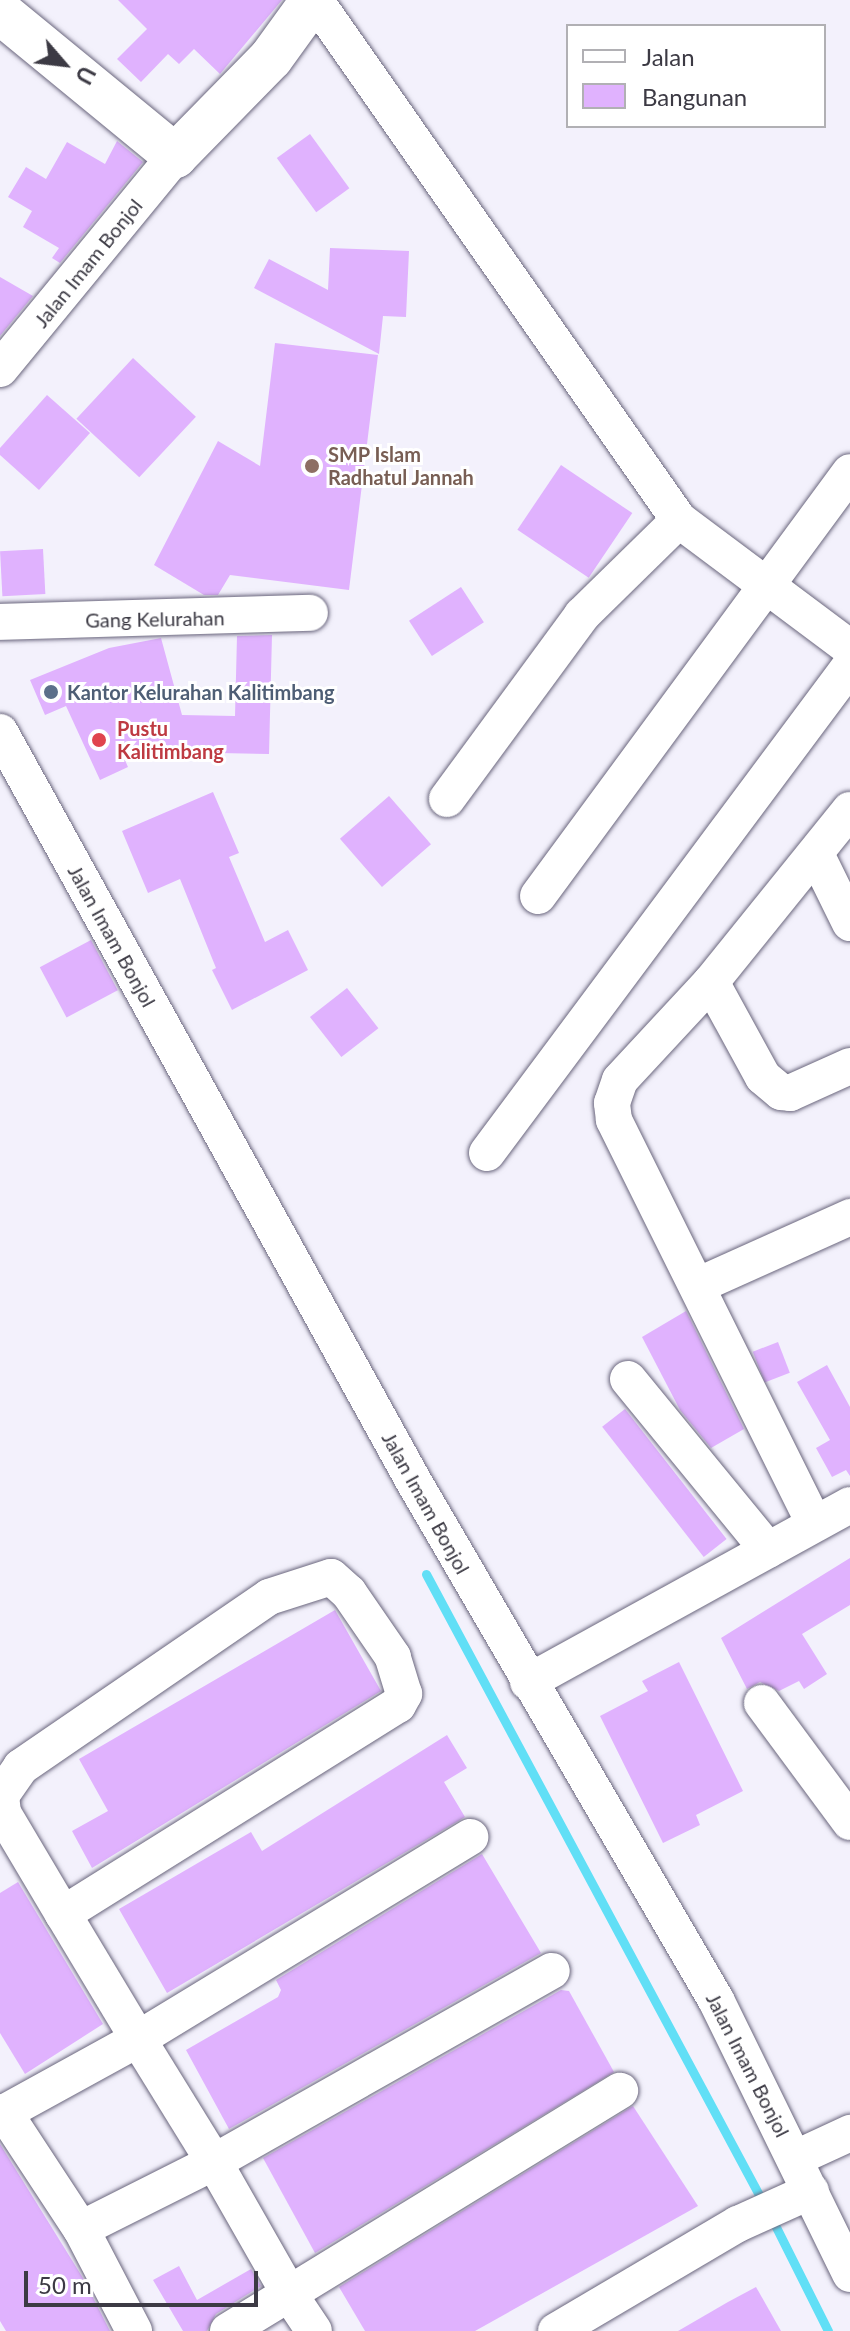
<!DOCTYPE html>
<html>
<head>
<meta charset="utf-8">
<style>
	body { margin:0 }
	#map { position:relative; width:850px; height:2331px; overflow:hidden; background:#f3f1fc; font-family:Lato,sans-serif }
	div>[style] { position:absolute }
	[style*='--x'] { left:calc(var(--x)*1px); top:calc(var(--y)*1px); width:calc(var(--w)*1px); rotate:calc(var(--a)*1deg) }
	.stream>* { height:9px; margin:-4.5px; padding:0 4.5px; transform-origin:4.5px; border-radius:4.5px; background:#61dff6 }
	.building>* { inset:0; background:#e0b2fe; transform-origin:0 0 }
	.roads { filter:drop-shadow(0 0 2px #6a667d) drop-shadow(0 0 2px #6a667d) }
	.street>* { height:36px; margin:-18px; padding:0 18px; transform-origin:18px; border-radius:18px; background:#fff }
	.secondary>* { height:44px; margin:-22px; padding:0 22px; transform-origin:22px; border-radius:22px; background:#fff }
	.dots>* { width:22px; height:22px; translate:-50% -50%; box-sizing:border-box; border:4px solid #fff; border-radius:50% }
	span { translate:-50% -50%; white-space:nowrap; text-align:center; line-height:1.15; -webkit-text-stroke:6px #fff; paint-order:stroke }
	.street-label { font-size:20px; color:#3c3a44 }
	.education-label { font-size:20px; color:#785e54; font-weight:700 }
	.left { translate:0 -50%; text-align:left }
	.service-label { font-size:20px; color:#4e5e75; font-weight:700 }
	.health-label { font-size:20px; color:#be3a42; font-weight:700 }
	.legend { position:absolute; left:566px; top:24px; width:260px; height:104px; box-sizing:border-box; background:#fff; border:2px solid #b1b0b4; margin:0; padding:10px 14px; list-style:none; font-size:24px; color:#3c3a44 }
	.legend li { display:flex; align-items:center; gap:16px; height:40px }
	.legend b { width:40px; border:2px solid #b1b0b4 }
	.north { position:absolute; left:24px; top:24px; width:80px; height:80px; -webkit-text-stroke:6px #fff; paint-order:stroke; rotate:118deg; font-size:22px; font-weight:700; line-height:32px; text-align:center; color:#3c3a44 }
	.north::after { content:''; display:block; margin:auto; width:28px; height:36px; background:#3c3a44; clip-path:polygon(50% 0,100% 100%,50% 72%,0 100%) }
	.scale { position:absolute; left:24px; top:2271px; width:234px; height:36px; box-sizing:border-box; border:4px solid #3c3a44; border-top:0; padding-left:10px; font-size:24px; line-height:28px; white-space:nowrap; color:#3c3a44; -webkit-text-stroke:6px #fff; paint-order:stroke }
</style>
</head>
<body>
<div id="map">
	<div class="stream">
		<i style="--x:426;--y:1574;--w:717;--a:61.79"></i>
		<i style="--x:772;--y:2219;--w:125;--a:63.4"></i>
	</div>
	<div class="building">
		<i style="clip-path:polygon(118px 0,282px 0,220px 74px,194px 49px,179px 64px,168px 54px,141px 82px,117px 59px,147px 29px)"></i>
		<i style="left:310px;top:134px;width:67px;height:41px;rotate:54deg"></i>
		<i style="clip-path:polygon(117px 141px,143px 162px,60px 263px,52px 258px,59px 248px,23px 227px,32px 211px,8px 197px,26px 167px,46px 179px,67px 142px,105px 164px)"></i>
		<i style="clip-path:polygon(330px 248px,409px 251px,406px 317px,383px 316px,379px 354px,254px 288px,269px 259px,328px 290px)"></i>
		<i style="clip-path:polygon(0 277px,33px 296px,0 336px)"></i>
		<i style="clip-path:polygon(275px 343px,378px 355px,349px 590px,230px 575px,218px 595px,204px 595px,154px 565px,218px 441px,260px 466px)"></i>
		<i style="left:133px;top:358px;width:86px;height:83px;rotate:43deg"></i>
		<i style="clip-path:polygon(47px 395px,90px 433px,39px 490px,0 455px,0 448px)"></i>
		<i style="left:561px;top:465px;width:86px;height:78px;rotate:34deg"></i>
		<i style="left:43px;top:549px;width:45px;height:43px;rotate:87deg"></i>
		<i style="left:461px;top:587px;width:42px;height:62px;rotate:57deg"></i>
		<i style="clip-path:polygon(272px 635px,269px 754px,121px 751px,128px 767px,100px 780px,66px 706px,45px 715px,30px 680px,109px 648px,161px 638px,182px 715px,235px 716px,237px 636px)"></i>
		<i style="clip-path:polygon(213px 792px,239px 853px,229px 857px,265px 942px,288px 930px,308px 970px,232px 1010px,212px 970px,216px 968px,180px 879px,148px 893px,122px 831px)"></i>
		<i style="left:389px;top:796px;width:64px;height:65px;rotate:49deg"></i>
		<i style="left:91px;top:940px;width:57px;height:58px;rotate:62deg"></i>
		<i style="left:347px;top:988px;width:51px;height:47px;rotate:52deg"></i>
		<i style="clip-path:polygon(686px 1311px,744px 1429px,711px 1448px,680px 1410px,642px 1337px)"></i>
		<i style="left:778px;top:1342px;width:33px;height:27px;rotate:69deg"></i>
		<i style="clip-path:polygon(827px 1365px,850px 1407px,850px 1476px,846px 1470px,832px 1477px,816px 1448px,830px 1440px,797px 1382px)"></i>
		<i style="left:625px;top:1409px;width:165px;height:29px;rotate:52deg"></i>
		<i style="clip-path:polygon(850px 1558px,850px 1605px,802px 1634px,827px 1674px,804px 1689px,799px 1681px,779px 1691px,760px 1682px,747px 1689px,721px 1638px)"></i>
		<i style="clip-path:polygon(335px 1610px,381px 1691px,92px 1868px,72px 1831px,108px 1811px,79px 1759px)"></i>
		<i style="clip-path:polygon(679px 1662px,743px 1791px,696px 1815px,700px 1825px,663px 1843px,600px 1716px,648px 1691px,642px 1681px)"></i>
		<i style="clip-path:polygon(447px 1735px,467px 1768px,444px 1782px,465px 1817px,167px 1993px,119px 1909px,251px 1832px,262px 1851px)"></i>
		<i style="clip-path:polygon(482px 1854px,541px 1953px,229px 2129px,186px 2050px,278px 1997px,281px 1990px,276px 1980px)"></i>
		<i style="clip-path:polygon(18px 1882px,103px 2024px,25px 2074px,0 2033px,0 1893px)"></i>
		<i style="clip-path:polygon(561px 1990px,569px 1991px,614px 2072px,315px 2253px,263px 2158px)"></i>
		<i style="clip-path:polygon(633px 2106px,698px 2206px,475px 2331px,365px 2331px,339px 2287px)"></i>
		<i style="clip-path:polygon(0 2144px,83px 2278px,110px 2331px,6px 2331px,0 2321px)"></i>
		<i style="clip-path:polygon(179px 2266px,197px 2300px,251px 2269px,261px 2286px,216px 2314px,207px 2331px,183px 2331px,153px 2280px)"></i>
		<i style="clip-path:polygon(756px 2287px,781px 2331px,678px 2331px,728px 2302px)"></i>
	</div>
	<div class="roads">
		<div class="street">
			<i style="--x:315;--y:0;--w:635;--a:55.01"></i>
			<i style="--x:679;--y:520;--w:214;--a:36.8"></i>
			<i style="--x:0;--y:369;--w:276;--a:-50.6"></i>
			<i style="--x:0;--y:622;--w:310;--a:-1.7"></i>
			<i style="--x:0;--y:732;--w:857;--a:61.1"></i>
			<i style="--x:414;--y:1482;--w:600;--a:59.76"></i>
			<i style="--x:716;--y:2000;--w:305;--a:63.9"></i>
			<i style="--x:447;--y:799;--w:228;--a:-53.7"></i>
			<i style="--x:582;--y:615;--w:136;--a:-44.4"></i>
			<i style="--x:816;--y:854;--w:77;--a:63.8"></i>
			<i style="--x:538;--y:896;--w:526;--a:-53.65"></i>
			<i style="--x:711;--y:982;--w:108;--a:61.3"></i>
			<i style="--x:763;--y:1077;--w:23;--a:40"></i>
			<i style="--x:781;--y:1092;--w:9;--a:6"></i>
			<i style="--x:790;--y:1093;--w:66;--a:-24.2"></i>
			<i style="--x:487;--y:1153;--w:607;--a:-53.3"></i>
			<i style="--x:699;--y:1285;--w:166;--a:-24.2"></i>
			<i style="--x:628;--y:1379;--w:221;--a:50.7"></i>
			<i style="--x:813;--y:1521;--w:448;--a:-116.4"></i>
			<i style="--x:614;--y:1120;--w:17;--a:-97"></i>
			<i style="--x:612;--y:1103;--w:24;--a:-71"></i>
			<i style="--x:620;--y:1080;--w:134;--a:-47.1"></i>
			<i style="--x:711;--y:982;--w:221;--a:-51.1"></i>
			<i style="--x:528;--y:1682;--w:367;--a:-28.8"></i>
			<i style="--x:762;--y:1703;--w:148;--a:53.5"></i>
			<i style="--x:63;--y:1914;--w:395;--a:-32"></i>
			<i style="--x:398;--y:1705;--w:13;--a:-61"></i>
			<i style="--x:404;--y:1694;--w:39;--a:-107"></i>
			<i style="--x:393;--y:1657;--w:78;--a:-124.5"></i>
			<i style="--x:349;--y:1593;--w:24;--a:-138"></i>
			<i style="--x:331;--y:1577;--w:65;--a:162.1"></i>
			<i style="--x:269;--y:1597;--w:301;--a:145.6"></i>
			<i style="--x:21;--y:1767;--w:35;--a:125"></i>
			<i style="--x:1;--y:1796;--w:17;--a:83"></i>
			<i style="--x:3;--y:1813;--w:117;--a:59.3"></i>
			<i style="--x:63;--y:1914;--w:146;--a:59"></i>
			<i style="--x:138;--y:2039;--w:145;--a:58.3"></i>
			<i style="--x:214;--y:2162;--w:153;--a:60.3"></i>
			<i style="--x:290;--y:2295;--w:43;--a:56.3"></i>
			<i style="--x:4;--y:2112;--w:140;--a:56.7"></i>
			<i style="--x:81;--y:2229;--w:115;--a:62.5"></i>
			<i style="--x:0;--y:2115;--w:158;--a:-28.8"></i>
			<i style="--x:138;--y:2039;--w:389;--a:-31.3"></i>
			<i style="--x:796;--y:2158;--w:60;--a:-24.8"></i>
			<i style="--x:81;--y:2229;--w:149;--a:-26.7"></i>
			<i style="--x:214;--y:2162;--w:388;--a:-29.5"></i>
			<i style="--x:228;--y:2331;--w:460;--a:-31.5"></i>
			<i style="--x:556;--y:2331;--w:211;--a:-30.5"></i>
			<i style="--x:738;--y:2224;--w:80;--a:-24.3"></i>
		</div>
		<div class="secondary">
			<i style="--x:0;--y:12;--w:227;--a:39.4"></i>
			<i style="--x:175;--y:156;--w:137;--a:-45.6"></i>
			<i style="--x:271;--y:58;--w:72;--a:-54.1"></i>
		</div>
	</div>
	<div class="dots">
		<i style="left:312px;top:466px;background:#8d6e63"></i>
		<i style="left:51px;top:692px;background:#5c6f8a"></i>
		<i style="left:99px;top:740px;background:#e0444e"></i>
	</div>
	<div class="street-label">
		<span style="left:88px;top:263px;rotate:-51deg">Jalan Imam Bonjol</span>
		<span style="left:155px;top:619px;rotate:-1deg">Gang Kelurahan</span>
		<span style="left:112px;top:936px;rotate:61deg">Jalan Imam Bonjol</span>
		<span style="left:426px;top:1503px;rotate:61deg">Jalan Imam Bonjol</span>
		<span style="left:748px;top:2065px;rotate:63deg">Jalan Imam Bonjol</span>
	</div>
	<div class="education-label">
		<span class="left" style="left:328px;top:466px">SMP Islam<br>Radhatul Jannah</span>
	</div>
	<div class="service-label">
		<span class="left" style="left:67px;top:692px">Kantor Kelurahan Kalitimbang</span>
	</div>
	<div class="health-label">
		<span class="left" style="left:117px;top:740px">Pustu<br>Kalitimbang</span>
	</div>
	<ul class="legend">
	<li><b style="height:10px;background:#fff"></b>Jalan</li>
	<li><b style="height:22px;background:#e0b2fe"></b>Bangunan</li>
	</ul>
	<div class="north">U</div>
	<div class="scale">50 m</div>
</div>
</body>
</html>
